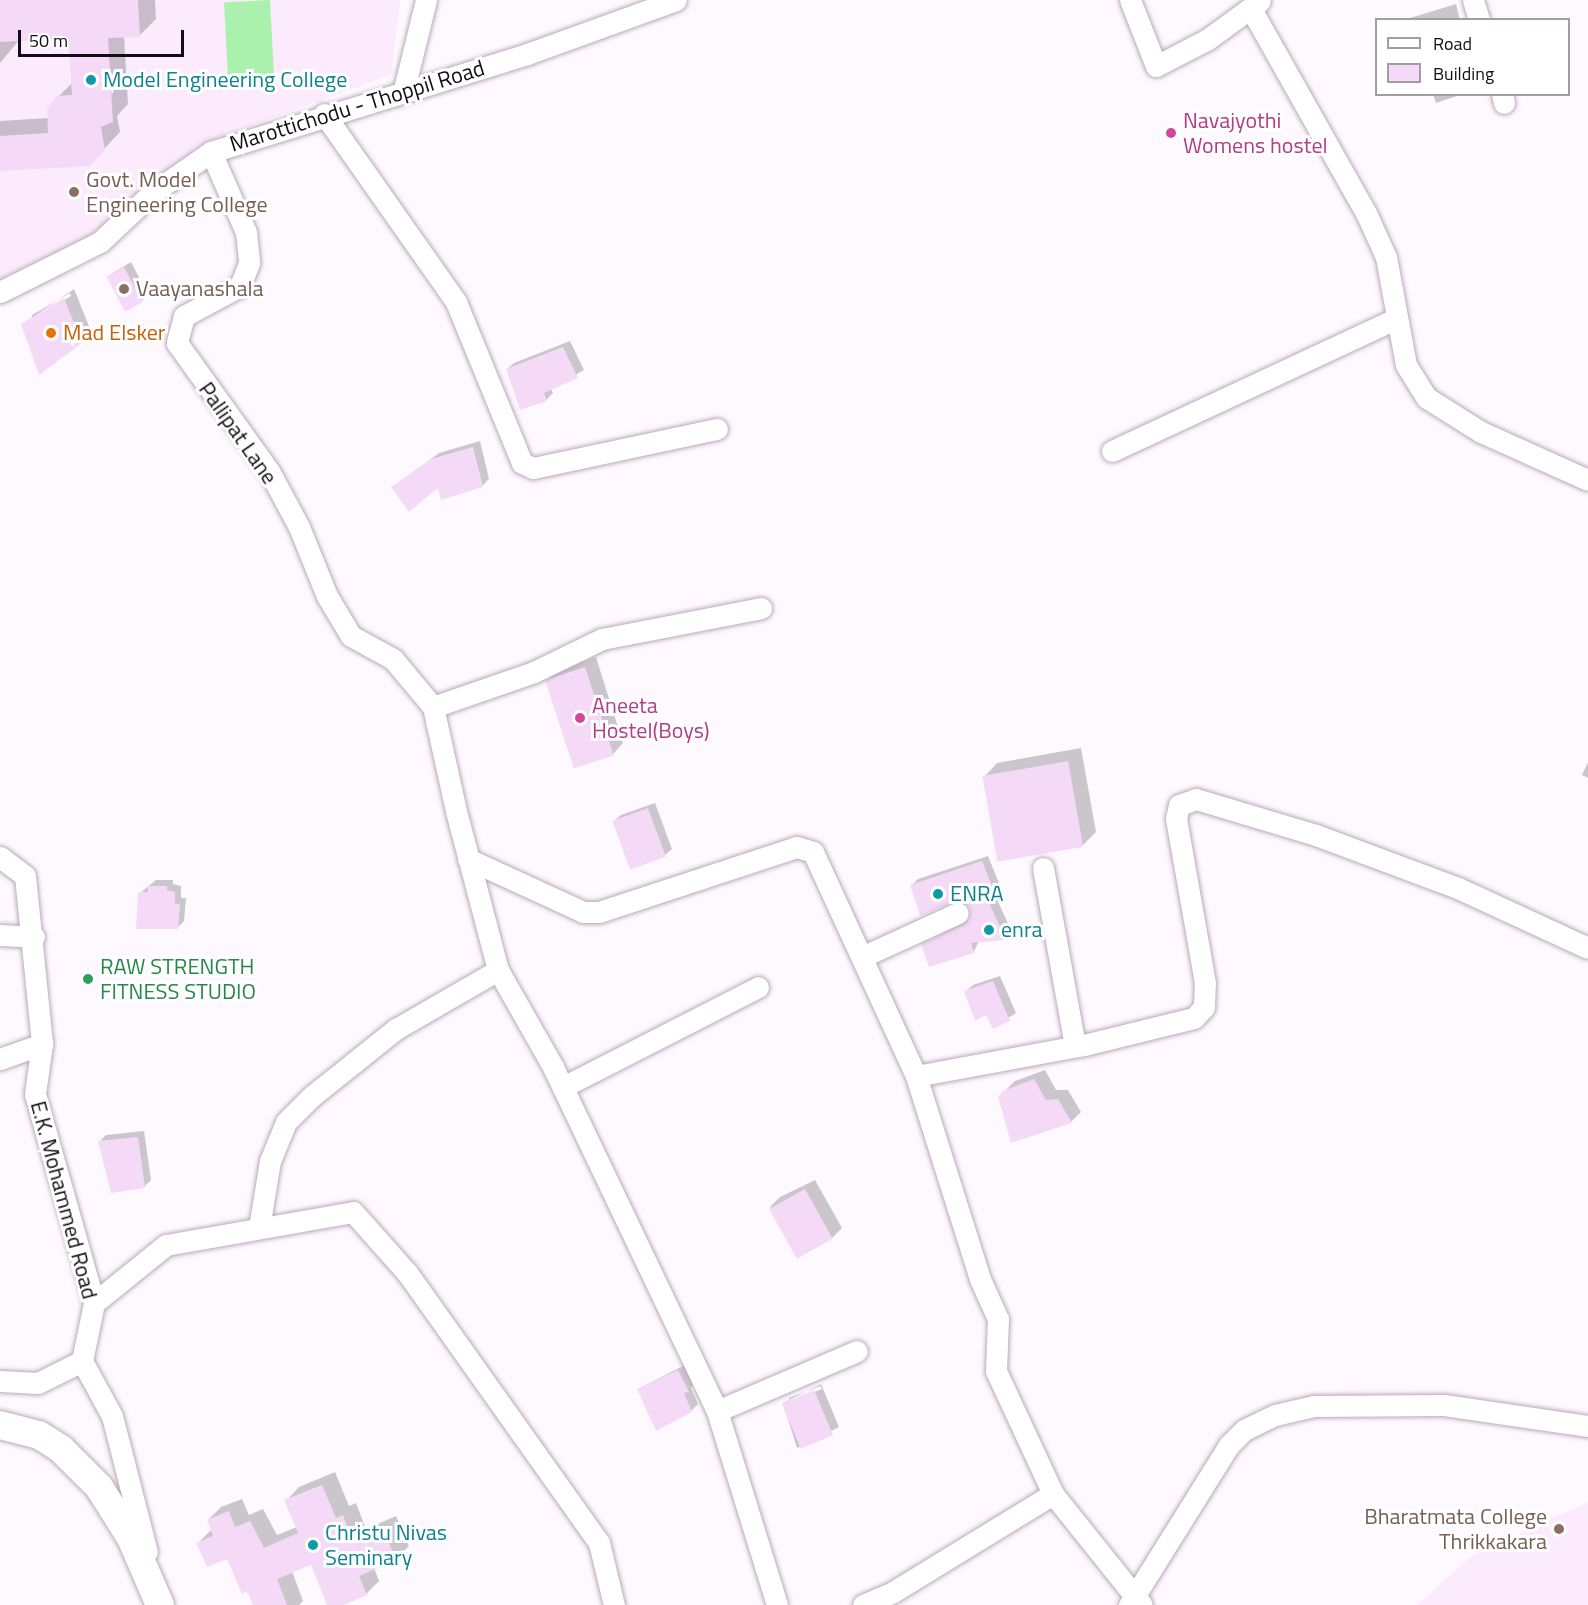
<!DOCTYPE html>
<html>
<head>
<meta charset="utf-8">
<style>
	body { margin:0 }
	#map { position:relative; width:1588px; height:1605px; overflow:hidden; background:#fef8ff; font-family:"Titillium Web",sans-serif }
	div>[style] { position:absolute }
	[style*='--x'] { left:calc(var(--x)*1px); top:calc(var(--y)*1px); width:calc(var(--w)*1px); rotate:calc(var(--a)*1deg) }
	.built>* { inset:0; background:#fbebfd }
	.green>* { inset:0; background:#abf1ae; transform-origin:0 0 }
	.shadow>* { inset:0; background:#0003 }
	.building>* { inset:0; background:#f5daf8; transform-origin:0 0 }
	.roads { filter:drop-shadow(0 0 2px #b8aab9) drop-shadow(0 0 2px #b8aab9) }
	.street>* { height:21px; margin:-10.5px; padding:0 10.5px; transform-origin:10.5px; border-radius:10.5px; background:#fff }
	.secondary>* { height:28px; margin:-14px; padding:0 14px; transform-origin:14px; border-radius:14px; background:#fff }
	.dots>* { width:16px; height:16px; translate:-50% -50%; box-sizing:border-box; border:3px solid #fff; border-radius:50% }
	span { translate:-50% -50%; white-space:nowrap; text-align:center; line-height:1.15; -webkit-text-stroke:6px #fff; paint-order:stroke }
	.culture-label { font-size:22px; color:#0d838f }
	.left { translate:0 -50%; text-align:left }
	.street-label { font-size:22px; color:#120d12 }
	.hotel-label { font-size:22px; color:#b23c85 }
	.education-label { font-size:22px; color:#785e54 }
	.right { translate:-100% -50%; text-align:right }
	.food-label { font-size:22px; color:#c56008 }
	.leisure-label { font-size:22px; color:#27864d }
	.legend { position:absolute; left:1375px; top:18px; width:195px; height:78px; box-sizing:border-box; background:#fff; border:2px solid #a09ea0; margin:0; padding:8px 10px; list-style:none; font-size:18px; color:#120d12 }
	.legend li { display:flex; align-items:center; gap:12px; height:30px }
	.legend b { width:30px; border:2px solid #a09ea0 }
	.scale { position:absolute; left:18px; top:30px; width:166px; height:27px; box-sizing:border-box; border:3px solid #120d12; border-top:0; padding-left:8px; font-size:18px; line-height:21px; white-space:nowrap; color:#120d12; -webkit-text-stroke:4px #fff; paint-order:stroke }
</style>
</head>
<body>
<div id="map">
	<div class="built">
		<i style="clip-path:polygon(0 0,400px 0,391px 75px,203px 143px,95px 241px,0 287px)"></i>
		<i style="clip-path:polygon(1588px 1502px,1588px 1605px,1417px 1605px,1472px 1556px)"></i>
	</div>
	<div class="green">
		<i style="left:270px;top:0;width:86px;height:46px;rotate:87deg"></i>
	</div>
	<div class="shadow">
		<i style="clip-path:polygon(0 0,155px 0,156px 19px,140px 35px,124px 36px,128px 104px,117px 116px,120px 132px,89px 165px,0 169px,0 121px,49px 118px,58px 97px,73px 82px,70px 36px,20px 39px,0 63px)"></i>
		<i style="clip-path:polygon(1456px 4px,1460px 20px,1408px 20px,1410px 18px)"></i>
		<i style="clip-path:polygon(1433px 94px,1463px 94px,1436px 103px)"></i>
		<i style="clip-path:polygon(131px 262px,148px 294px,142px 301px,108px 276px)"></i>
		<i style="clip-path:polygon(evenodd,74px 289px,91px 331px,81px 341px,23px 324px,74px 289px,70px 293px,71px 296px,32px 319px,32px 315px,70px 293px)"></i>
		<i style="clip-path:polygon(570px 341px,584px 370px,551px 389px,553px 393px,546px 400px,507px 369px,514px 363px)"></i>
		<i style="clip-path:polygon(480px 441px,489px 479px,483px 485px,442px 498px,439px 486px,393px 487px,439px 453px)"></i>
		<i style="clip-path:polygon(596px 657px,623px 743px,613px 754px,546px 681px,556px 671px)"></i>
		<i style="clip-path:polygon(1081px 748px,1096px 832px,1082px 846px,984px 777px,997px 763px)"></i>
		<i style="clip-path:polygon(1588px 762px,1588px 778px,1582px 775px)"></i>
		<i style="clip-path:polygon(655px 803px,672px 849px,665px 855px,614px 821px,621px 815px)"></i>
		<i style="clip-path:polygon(988px 856px,1001px 888px,995px 895px,1012px 932px,1006px 938px,979px 941px,974px 951px,930px 965px,923px 944px,970px 919px,971px 908px,959px 899px,912px 885px,918px 879px)"></i>
		<i style="clip-path:polygon(156px 880px,173px 880px,173px 884px,181px 886px,181px 898px,186px 898px,184px 921px,177px 928px,140px 893px)"></i>
		<i style="clip-path:polygon(1000px 976px,1016px 1013px,993px 1027px,987px 1013px,966px 991px,973px 985px)"></i>
		<i style="clip-path:polygon(1045px 1070px,1056px 1090px,1068px 1090px,1081px 1112px,1071px 1122px,1004px 1092px,1015px 1081px)"></i>
		<i style="clip-path:polygon(144px 1131px,151px 1180px,144px 1187px,100px 1141px,106px 1135px)"></i>
		<i style="clip-path:polygon(815px 1180px,842px 1228px,832px 1238px,770px 1207px,780px 1197px)"></i>
		<i style="clip-path:polygon(685px 1365px,694px 1384px,691px 1388px,698px 1404px,691px 1411px,638px 1389px)"></i>
		<i style="clip-path:polygon(evenodd,821px 1384px,839px 1427px,797px 1448px,783px 1403px,821px 1384px,820px 1386px,822px 1389px,789px 1402px,789px 1398px,820px 1386px)"></i>
		<i style="clip-path:polygon(335px 1472px,349px 1506px,356px 1503px,366px 1529px,396px 1516px,409px 1546px,396px 1559px,374px 1568px,379px 1581px,366px 1594px,340px 1605px,329px 1605px,311px 1563px,292px 1571px,303px 1601px,299px 1605px,255px 1605px,228px 1557px,198px 1543px,212px 1529px,208px 1520px,221px 1507px,242px 1499px,249px 1515px,263px 1509px,277px 1535px,297px 1527px,286px 1501px,299px 1487px)"></i>
	</div>
	<div class="building">
		<i style="clip-path:polygon(0 0,138px 0,140px 37px,108px 38px,113px 122px,101px 127px,105px 150px,90px 166px,0 171px,0 136px,48px 133px,47px 109px,57px 96px,72px 95px,68px 38px,0 42px)"></i>
		<i style="left:124px;top:267px;width:40px;height:20px;rotate:62deg"></i>
		<i style="clip-path:polygon(64px 298px,82px 343px,39px 375px,21px 324px)"></i>
		<i style="clip-path:polygon(563px 347px,578px 378px,544px 393px,547px 401px,520px 410px,506px 369px)"></i>
		<i style="clip-path:polygon(473px 447px,483px 487px,441px 500px,438px 488px,409px 512px,391px 487px,431px 459px)"></i>
		<i style="left:585px;top:667px;width:93px;height:42px;rotate:72deg"></i>
		<i style="left:1068px;top:761px;width:87px;height:87px;rotate:80deg"></i>
		<i style="left:648px;top:808px;width:52px;height:38px;rotate:70deg"></i>
		<i style="clip-path:polygon(982px 861px,996px 896px,987px 898px,1006px 940px,971px 943px,974px 953px,929px 967px,921px 944px,964px 924px,969px 920px,970px 908px,959px 900px,920px 916px,910px 885px)"></i>
		<i style="clip-path:polygon(148px 886px,167px 886px,167px 890px,175px 892px,175px 904px,180px 904px,178px 929px,136px 929px,138px 892px,148px 892px)"></i>
		<i style="clip-path:polygon(993px 981px,1010px 1021px,993px 1029px,986px 1015px,975px 1021px,964px 991px)"></i>
		<i style="clip-path:polygon(1034px 1079px,1046px 1100px,1058px 1099px,1072px 1123px,1011px 1143px,998px 1097px,1003px 1091px)"></i>
		<i style="clip-path:polygon(138px 1137px,145px 1188px,111px 1193px,98px 1141px)"></i>
		<i style="left:805px;top:1189px;width:57px;height:41px;rotate:61deg"></i>
		<i style="clip-path:polygon(678px 1370px,689px 1392px,684px 1393px,692px 1412px,656px 1431px,637px 1389px)"></i>
		<i style="left:814px;top:1390px;width:49px;height:35px;rotate:67deg"></i>
		<i style="clip-path:polygon(322px 1485px,336px 1518px,343px 1515px,353px 1541px,383px 1528px,396px 1560px,359px 1576px,367px 1595px,344px 1605px,327px 1605px,311px 1565px,277px 1579px,287px 1605px,253px 1605px,247px 1591px,242px 1594px,227px 1559px,207px 1567px,196px 1543px,213px 1536px,207px 1520px,229px 1511px,235px 1527px,250px 1521px,264px 1548px,298px 1533px,284px 1500px)"></i>
	</div>
	<div class="roads">
		<div class="street">
			<i style="--x:1130;--y:0;--w:71;--a:68.5"></i>
			<i style="--x:1156;--y:66;--w:59;--a:-27.4"></i>
			<i style="--x:1208;--y:39;--w:64;--a:-36.2"></i>
			<i style="--x:1473;--y:0;--w:21;--a:73"></i>
			<i style="--x:1251;--y:9;--w:234;--a:60.6"></i>
			<i style="--x:1366;--y:213;--w:48;--a:65.6"></i>
			<i style="--x:1386;--y:257;--w:110;--a:79.5"></i>
			<i style="--x:1406;--y:365;--w:39;--a:58"></i>
			<i style="--x:1427;--y:398;--w:64;--a:32.2"></i>
			<i style="--x:1481;--y:432;--w:117;--a:24.2"></i>
			<i style="--x:404;--y:89;--w:92;--a:-76.1"></i>
			<i style="--x:1502;--y:94;--w:9;--a:77"></i>
			<i style="--x:324;--y:114;--w:230;--a:54.9"></i>
			<i style="--x:456;--y:302;--w:174;--a:67.7"></i>
			<i style="--x:522;--y:463;--w:12;--a:24"></i>
			<i style="--x:533;--y:468;--w:188;--a:-12"></i>
			<i style="--x:211;--y:152;--w:87;--a:66.4"></i>
			<i style="--x:246;--y:232;--w:31;--a:84"></i>
			<i style="--x:249;--y:263;--w:25;--a:111"></i>
			<i style="--x:240;--y:286;--w:64;--a:151.8"></i>
			<i style="--x:184;--y:316;--w:28;--a:105"></i>
			<i style="--x:177;--y:343;--w:158;--a:54.3"></i>
			<i style="--x:269;--y:471;--w:64;--a:61.8"></i>
			<i style="--x:299;--y:527;--w:74;--a:67.9"></i>
			<i style="--x:327;--y:596;--w:47;--a:59"></i>
			<i style="--x:351;--y:636;--w:48;--a:28.7"></i>
			<i style="--x:393;--y:659;--w:62;--a:50.2"></i>
			<i style="--x:433;--y:707;--w:107;--a:77.5"></i>
			<i style="--x:456;--y:811;--w:164;--a:75.2"></i>
			<i style="--x:498;--y:970;--w:112;--a:60.4"></i>
			<i style="--x:553;--y:1067;--w:381;--a:64.5"></i>
			<i style="--x:717;--y:1411;--w:203;--a:72.8"></i>
			<i style="--x:0;--y:292;--w:112;--a:-26.6"></i>
			<i style="--x:100;--y:242;--w:71;--a:-43.3"></i>
			<i style="--x:152;--y:193;--w:72;--a:-34.8"></i>
			<i style="--x:211;--y:152;--w:331;--a:-17.2"></i>
			<i style="--x:527;--y:54;--w:158;--a:-19.9"></i>
			<i style="--x:1112;--y:451;--w:312;--a:-25"></i>
			<i style="--x:433;--y:707;--w:107;--a:-19.1"></i>
			<i style="--x:534;--y:672;--w:76;--a:-25.9"></i>
			<i style="--x:602;--y:639;--w:162;--a:-11"></i>
			<i style="--x:0;--y:857;--w:31;--a:37"></i>
			<i style="--x:25;--y:876;--w:169;--a:84.2"></i>
			<i style="--x:42;--y:1044;--w:50;--a:98"></i>
			<i style="--x:35;--y:1094;--w:217;--a:74.2"></i>
			<i style="--x:94;--y:1303;--w:59;--a:101.7"></i>
			<i style="--x:82;--y:1361;--w:49;--a:153.4"></i>
			<i style="--x:38;--y:1383;--w:38;--a:-177"></i>
			<i style="--x:468;--y:859;--w:127;--a:24.7"></i>
			<i style="--x:583;--y:912;--w:16;--a:0"></i>
			<i style="--x:599;--y:912;--w:208;--a:-18.2"></i>
			<i style="--x:797;--y:847;--w:17;--a:17"></i>
			<i style="--x:813;--y:852;--w:247;--a:65.3"></i>
			<i style="--x:916;--y:1076;--w:213;--a:72.5"></i>
			<i style="--x:980;--y:1279;--w:44;--a:65.8"></i>
			<i style="--x:998;--y:1319;--w:52;--a:92.2"></i>
			<i style="--x:996;--y:1371;--w:136;--a:65.1"></i>
			<i style="--x:1053;--y:1494;--w:142;--a:51.3"></i>
			<i style="--x:1043;--y:868;--w:181;--a:79.8"></i>
			<i style="--x:0;--y:935;--w:34;--a:3"></i>
			<i style="--x:864;--y:956;--w:103;--a:-24.6"></i>
			<i style="--x:0;--y:1059;--w:45;--a:-19.7"></i>
			<i style="--x:916;--y:1076;--w:171;--a:-10.5"></i>
			<i style="--x:1084;--y:1045;--w:113;--a:-13.8"></i>
			<i style="--x:1194;--y:1018;--w:15;--a:-48"></i>
			<i style="--x:1204;--y:1007;--w:24;--a:-88"></i>
			<i style="--x:1205;--y:983;--w:167;--a:-100"></i>
			<i style="--x:1176;--y:819;--w:14;--a:-78"></i>
			<i style="--x:1179;--y:805;--w:18;--a:-19"></i>
			<i style="--x:1196;--y:799;--w:125;--a:16.7"></i>
			<i style="--x:1316;--y:835;--w:152;--a:20.5"></i>
			<i style="--x:1458;--y:888;--w:143;--a:24.8"></i>
			<i style="--x:563;--y:1087;--w:219;--a:-27.1"></i>
			<i style="--x:259;--y:1228;--w:68;--a:-80.7"></i>
			<i style="--x:270;--y:1161;--w:42;--a:-67.7"></i>
			<i style="--x:286;--y:1122;--w:35;--a:-45"></i>
			<i style="--x:311;--y:1097;--w:109;--a:-38.7"></i>
			<i style="--x:396;--y:1029;--w:118;--a:-30"></i>
			<i style="--x:94;--y:1303;--w:92;--a:-38.9"></i>
			<i style="--x:166;--y:1245;--w:190;--a:-10"></i>
			<i style="--x:353;--y:1212;--w:83;--a:48.4"></i>
			<i style="--x:408;--y:1274;--w:330;--a:54.6"></i>
			<i style="--x:599;--y:1543;--w:64;--a:76.4"></i>
			<i style="--x:82;--y:1361;--w:63;--a:61.4"></i>
			<i style="--x:112;--y:1416;--w:140;--a:75.6"></i>
			<i style="--x:717;--y:1411;--w:152;--a:-23.2"></i>
			<i style="--x:863;--y:1605;--w:33;--a:-23"></i>
			<i style="--x:893;--y:1592;--w:188;--a:-31.5"></i>
			<i style="--x:1129;--y:1605;--w:189;--a:-58"></i>
			<i style="--x:1229;--y:1445;--w:21;--a:-45"></i>
			<i style="--x:1244;--y:1430;--w:34;--a:-26"></i>
			<i style="--x:1275;--y:1415;--w:40;--a:-13"></i>
			<i style="--x:1314;--y:1406;--w:130;--a:-0.4"></i>
			<i style="--x:1444;--y:1405;--w:146;--a:8.3"></i>
		</div>
		<div class="secondary">
			<i style="--x:0;--y:1425;--w:40;--a:14.4"></i>
			<i style="--x:39;--y:1435;--w:26;--a:32"></i>
			<i style="--x:61;--y:1449;--w:54;--a:45"></i>
			<i style="--x:99;--y:1487;--w:60;--a:57.9"></i>
			<i style="--x:131;--y:1538;--w:73;--a:66.6"></i>
		</div>
	</div>
	<div class="dots">
		<i style="left:91px;top:80px;background:#0f9aa8"></i>
		<i style="left:1171px;top:133px;background:#d1479c"></i>
		<i style="left:74px;top:192px;background:#8d6e63"></i>
		<i style="left:124px;top:289px;background:#8d6e63"></i>
		<i style="left:51px;top:333px;background:#e8710a"></i>
		<i style="left:580px;top:718px;background:#d1479c"></i>
		<i style="left:938px;top:894px;background:#0f9aa8"></i>
		<i style="left:989px;top:930px;background:#0f9aa8"></i>
		<i style="left:88px;top:979px;background:#2e9e5b"></i>
		<i style="left:1559px;top:1529px;background:#8d6e63"></i>
		<i style="left:313px;top:1545px;background:#0f9aa8"></i>
	</div>
	<div class="culture-label">
		<span class="left" style="left:103px;top:80px">Model Engineering College</span>
		<span class="left" style="left:950px;top:894px">ENRA</span>
		<span class="left" style="left:1001px;top:930px">enra</span>
		<span class="left" style="left:325px;top:1545px">Christu Nivas<br>Seminary</span>
	</div>
	<div class="street-label">
		<span style="left:357px;top:106px;rotate:-17deg">Marottichodu - Thoppil Road</span>
		<span style="left:238px;top:433px;rotate:55deg">Pallipat Lane</span>
		<span style="left:64px;top:1200px;rotate:75deg">E.K. Mohammed Road</span>
	</div>
	<div class="hotel-label">
		<span class="left" style="left:1183px;top:133px">Navajyothi<br>Womens hostel</span>
		<span class="left" style="left:592px;top:718px">Aneeta<br>Hostel(Boys)</span>
	</div>
	<div class="education-label">
		<span class="left" style="left:86px;top:192px">Govt. Model<br>Engineering College</span>
		<span class="left" style="left:136px;top:289px">Vaayanashala</span>
		<span class="right" style="left:1547px;top:1529px">Bharatmata College<br>Thrikkakara</span>
	</div>
	<div class="food-label">
		<span class="left" style="left:63px;top:333px">Mad Elsker</span>
	</div>
	<div class="leisure-label">
		<span class="left" style="left:100px;top:979px">RAW STRENGTH<br>FITNESS STUDIO</span>
	</div>
	<ul class="legend">
	<li><b style="height:8px;background:#fff"></b>Road</li>
	<li><b style="height:16px;background:#f5daf8"></b>Building</li>
	</ul>
	<div class="scale">50 m</div>
</div>
</body>
</html>
